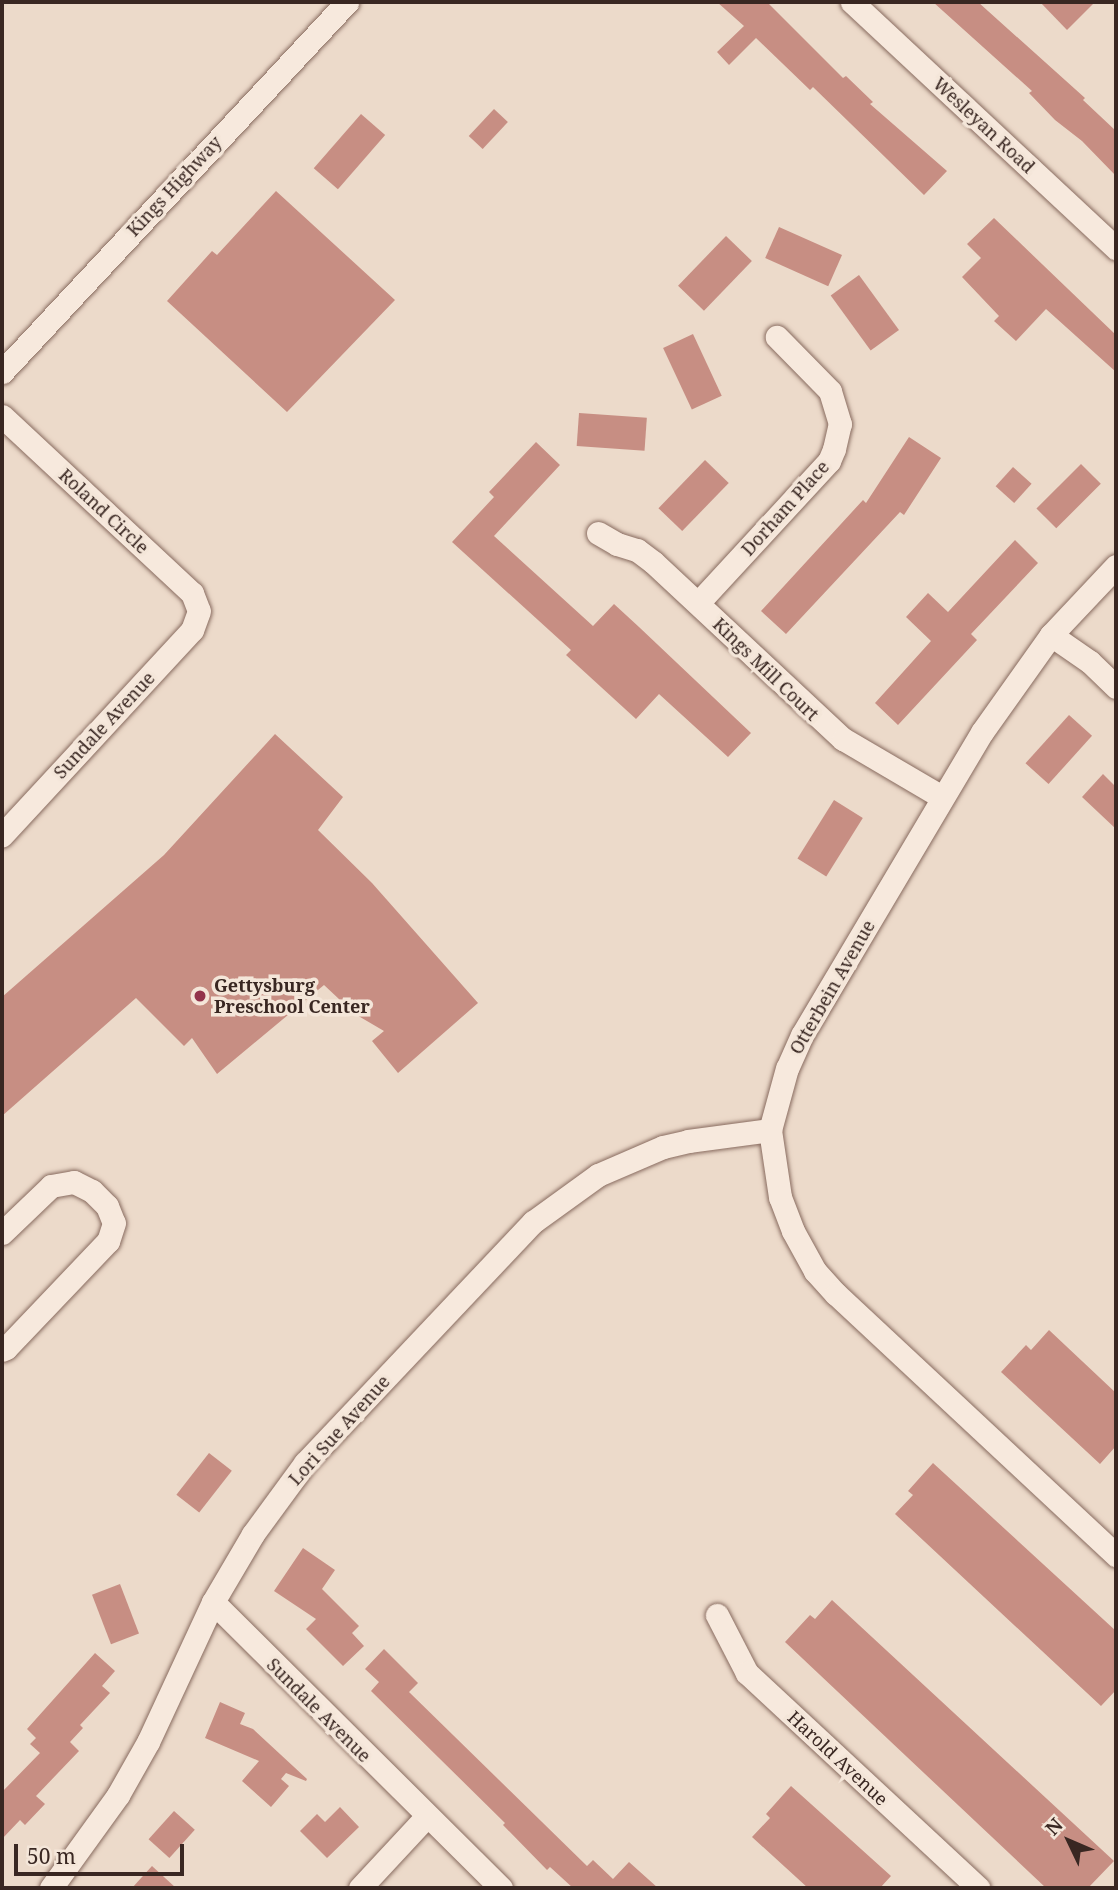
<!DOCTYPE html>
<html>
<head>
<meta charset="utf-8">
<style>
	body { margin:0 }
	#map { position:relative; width:1118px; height:1890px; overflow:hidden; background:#ecdaca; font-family:"Noto Serif",serif }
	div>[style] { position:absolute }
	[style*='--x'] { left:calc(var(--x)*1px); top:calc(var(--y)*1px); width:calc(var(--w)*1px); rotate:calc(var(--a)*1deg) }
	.building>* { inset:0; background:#c78e83; transform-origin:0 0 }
	.roads { filter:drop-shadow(0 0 2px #886b5f) drop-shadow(0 0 2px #886b5f) }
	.minor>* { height:23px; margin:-11.5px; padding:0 11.5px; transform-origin:11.5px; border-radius:11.5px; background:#f7e9dd }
	.dots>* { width:19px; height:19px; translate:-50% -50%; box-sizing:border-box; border:4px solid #f4e6d9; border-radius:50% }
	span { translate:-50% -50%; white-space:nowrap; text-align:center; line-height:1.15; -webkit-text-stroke:7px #f4e6d9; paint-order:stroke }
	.street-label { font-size:18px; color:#392722 }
	.poi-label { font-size:18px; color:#392722; font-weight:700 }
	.left { translate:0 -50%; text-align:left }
	.frame { position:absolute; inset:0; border:4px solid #392722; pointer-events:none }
	.north { position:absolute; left:1034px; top:1806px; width:70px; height:70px; -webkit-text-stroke:5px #f4e6d9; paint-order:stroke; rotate:314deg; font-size:19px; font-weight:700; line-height:28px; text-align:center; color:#392722 }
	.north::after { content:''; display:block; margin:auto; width:24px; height:32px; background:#392722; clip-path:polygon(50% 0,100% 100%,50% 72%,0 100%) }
	.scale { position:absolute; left:14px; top:1844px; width:170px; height:32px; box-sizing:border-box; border:4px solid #392722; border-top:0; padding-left:9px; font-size:21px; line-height:24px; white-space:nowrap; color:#392722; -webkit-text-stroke:5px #f4e6d9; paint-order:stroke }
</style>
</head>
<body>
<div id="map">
	<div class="building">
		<i style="clip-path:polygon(717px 2px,767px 2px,843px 78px,846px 76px,873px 102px,870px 104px,947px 171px,924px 195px,813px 87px,810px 90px,756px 38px,729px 65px,717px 52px,744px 26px)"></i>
		<i style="clip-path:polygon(933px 2px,978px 2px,1085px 98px,1083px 100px,1116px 131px,1116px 176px,1082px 141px,1055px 120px,1029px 93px,1032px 91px)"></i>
		<i style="clip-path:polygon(1040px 2px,1095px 2px,1067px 30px)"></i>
		<i style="left:494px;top:109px;width:19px;height:37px;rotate:43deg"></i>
		<i style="left:361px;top:114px;width:32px;height:72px;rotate:41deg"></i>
		<i style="clip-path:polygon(276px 191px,395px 300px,287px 412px,167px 301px,212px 251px,217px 255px)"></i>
		<i style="clip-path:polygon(994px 218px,1116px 335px,1116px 372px,1046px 309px,1016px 341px,994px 321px,999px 316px,962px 277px,981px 258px,967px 244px)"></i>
		<i style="left:779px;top:227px;width:69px;height:34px;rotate:24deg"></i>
		<i style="left:726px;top:236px;width:36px;height:69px;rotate:44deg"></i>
		<i style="left:859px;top:275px;width:68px;height:35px;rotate:54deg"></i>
		<i style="left:693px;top:334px;width:68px;height:33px;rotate:65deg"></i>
		<i style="left:579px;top:413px;width:68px;height:33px;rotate:4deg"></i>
		<i style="clip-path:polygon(909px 437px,941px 458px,904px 515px,900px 512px,786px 634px,761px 611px,863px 500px,866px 503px)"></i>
		<i style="clip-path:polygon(536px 442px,560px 465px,494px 536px,593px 626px,614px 604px,639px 627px,751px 733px,728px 757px,659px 694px,636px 719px,566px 655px,571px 650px,452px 542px,494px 497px,489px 492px)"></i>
		<i style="left:705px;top:460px;width:33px;height:67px;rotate:44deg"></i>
		<i style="left:1081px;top:464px;width:28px;height:63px;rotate:45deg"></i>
		<i style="left:1013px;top:467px;width:25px;height:26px;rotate:42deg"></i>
		<i style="clip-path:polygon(1015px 540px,1038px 563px,971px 634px,977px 640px,898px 725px,875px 703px,931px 641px,906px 617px,928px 593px,948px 612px)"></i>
		<i style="left:1069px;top:715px;width:31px;height:65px;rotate:42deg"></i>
		<i style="clip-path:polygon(275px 734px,343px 797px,318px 830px,372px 883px,478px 1003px,398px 1073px,372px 1041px,384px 1031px,355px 1014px,324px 985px,217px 1074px,192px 1038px,184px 1046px,136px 998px,2px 1116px,2px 997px,164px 855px)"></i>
		<i style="clip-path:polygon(1103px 774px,1116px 787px,1116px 829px,1082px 797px)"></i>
		<i style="left:834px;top:800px;width:34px;height:69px;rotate:32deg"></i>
		<i style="clip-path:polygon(1049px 1330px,1116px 1393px,1116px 1446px,1100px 1464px,1001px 1372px,1026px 1345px,1031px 1350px)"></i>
		<i style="left:209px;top:1453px;width:29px;height:53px;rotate:38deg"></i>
		<i style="clip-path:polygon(933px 1463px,1116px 1631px,1116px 1690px,1101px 1706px,895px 1514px,913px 1495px,908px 1491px)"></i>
		<i style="clip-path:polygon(303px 1548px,335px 1570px,322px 1589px,359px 1626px,352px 1633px,364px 1646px,343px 1666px,306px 1629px,316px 1619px,274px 1591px)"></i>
		<i style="left:120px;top:1584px;width:53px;height:30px;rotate:69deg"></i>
		<i style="clip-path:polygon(832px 1600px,1114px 1861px,1088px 1888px,1046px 1888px,785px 1642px,810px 1615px,815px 1619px)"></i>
		<i style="clip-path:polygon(384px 1649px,418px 1683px,409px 1692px,587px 1866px,593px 1860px,613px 1879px,629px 1862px,658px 1888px,573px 1888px,550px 1867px,547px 1870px,503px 1825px,505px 1823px,371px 1691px,379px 1682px,365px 1669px)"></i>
		<i style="clip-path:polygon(95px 1653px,115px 1671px,102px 1686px,110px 1693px,80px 1725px,83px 1728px,70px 1742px,79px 1751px,36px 1796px,45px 1804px,25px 1825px,20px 1820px,2px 1839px,2px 1792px,40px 1753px,30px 1744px,36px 1738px,27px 1729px)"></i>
		<i style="clip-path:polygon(220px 1702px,245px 1713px,240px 1724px,253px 1729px,307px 1779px,306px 1781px,286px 1773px,281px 1779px,289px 1786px,271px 1807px,242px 1781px,259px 1761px,205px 1738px)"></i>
		<i style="clip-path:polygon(791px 1786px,891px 1876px,880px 1888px,808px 1888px,752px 1837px,770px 1818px,766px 1814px)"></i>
		<i style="clip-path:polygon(340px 1807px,359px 1827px,327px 1858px,300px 1831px,317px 1814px,325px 1822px)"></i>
		<i style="left:174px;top:1811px;width:28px;height:38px;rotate:42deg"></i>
		<i style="clip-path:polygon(152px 1866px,176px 1888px,132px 1888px)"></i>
	</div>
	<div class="roads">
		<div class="minor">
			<i style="--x:852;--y:2;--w:361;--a:43"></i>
			<i style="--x:2;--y:372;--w:506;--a:-47"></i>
			<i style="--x:2;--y:416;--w:260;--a:43"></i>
			<i style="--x:192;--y:593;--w:19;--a:69"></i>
			<i style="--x:199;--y:611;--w:20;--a:110"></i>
			<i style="--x:192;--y:630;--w:280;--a:132.8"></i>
			<i style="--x:598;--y:533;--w:22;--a:30"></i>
			<i style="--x:617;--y:544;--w:21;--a:17"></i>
			<i style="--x:637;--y:550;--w:20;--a:37"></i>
			<i style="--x:653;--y:562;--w:260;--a:43"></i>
			<i style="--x:843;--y:739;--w:115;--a:30.4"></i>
			<i style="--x:1116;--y:566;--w:95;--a:133.3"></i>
			<i style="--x:1051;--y:635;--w:119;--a:125.4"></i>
			<i style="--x:982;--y:732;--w:352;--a:120.7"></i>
			<i style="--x:802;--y:1035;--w:36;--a:114"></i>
			<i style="--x:787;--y:1068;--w:64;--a:105.3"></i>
			<i style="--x:770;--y:1130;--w:68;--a:81.5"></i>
			<i style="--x:780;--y:1197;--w:36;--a:69"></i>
			<i style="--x:793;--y:1231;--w:46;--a:61.2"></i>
			<i style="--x:815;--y:1271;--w:31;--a:48"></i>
			<i style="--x:836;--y:1294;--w:383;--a:43"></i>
			<i style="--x:698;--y:603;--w:193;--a:-47.3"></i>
			<i style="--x:829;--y:461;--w:13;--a:-67"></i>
			<i style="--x:834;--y:449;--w:26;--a:-77"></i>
			<i style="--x:840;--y:424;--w:34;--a:-107"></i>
			<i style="--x:830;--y:391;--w:76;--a:-134.5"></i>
			<i style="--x:1051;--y:635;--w:47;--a:34.7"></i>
			<i style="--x:1090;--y:662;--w:36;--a:44"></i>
			<i style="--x:2;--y:1233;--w:68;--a:-43.8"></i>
			<i style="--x:51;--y:1186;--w:23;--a:-10"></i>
			<i style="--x:74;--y:1182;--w:20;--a:27"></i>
			<i style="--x:92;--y:1191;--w:21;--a:45"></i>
			<i style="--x:107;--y:1206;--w:18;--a:68"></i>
			<i style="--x:114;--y:1223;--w:19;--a:108"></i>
			<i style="--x:108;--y:1241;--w:148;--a:133.6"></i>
			<i style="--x:6;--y:1348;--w:4;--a:153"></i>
			<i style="--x:213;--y:1602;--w:406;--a:44.8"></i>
			<i style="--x:717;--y:1615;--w:65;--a:62.7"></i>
			<i style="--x:747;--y:1673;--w:316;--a:42.9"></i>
			<i style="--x:51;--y:1888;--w:115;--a:-54.2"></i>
			<i style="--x:118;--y:1795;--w:61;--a:-60.5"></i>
			<i style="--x:148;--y:1742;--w:154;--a:-65.1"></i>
			<i style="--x:213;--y:1602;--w:79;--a:-59.5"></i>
			<i style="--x:253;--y:1534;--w:88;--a:-53.8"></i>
			<i style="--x:305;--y:1463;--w:332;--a:-46.6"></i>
			<i style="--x:533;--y:1222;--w:80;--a:-35.9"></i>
			<i style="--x:598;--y:1175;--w:71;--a:-23.3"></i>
			<i style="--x:663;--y:1147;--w:26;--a:-13"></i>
			<i style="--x:688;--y:1141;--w:83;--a:-7.6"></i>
			<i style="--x:360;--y:1888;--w:98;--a:-47.1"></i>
		</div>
	</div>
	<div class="dots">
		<i style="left:200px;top:996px;background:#93344c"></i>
	</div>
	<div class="street-label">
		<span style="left:984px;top:125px;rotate:43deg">Wesleyan Road</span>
		<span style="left:174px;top:186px;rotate:-47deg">Kings Highway</span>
		<span style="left:785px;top:508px;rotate:-48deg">Dorham Place</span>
		<span style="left:104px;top:511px;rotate:43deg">Roland Circle</span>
		<span style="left:766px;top:669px;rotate:44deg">Kings Mill Court</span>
		<span style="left:104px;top:725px;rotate:-47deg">Sundale Avenue</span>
		<span style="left:832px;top:987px;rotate:-60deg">Otterbein Avenue</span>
		<span style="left:339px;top:1430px;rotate:-48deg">Lori Sue Avenue</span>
		<span style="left:319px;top:1710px;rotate:45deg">Sundale Avenue</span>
		<span style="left:838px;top:1758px;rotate:43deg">Harold Avenue</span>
	</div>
	<div class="poi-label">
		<span class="left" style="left:214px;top:996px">Gettysburg<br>Preschool Center</span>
	</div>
	<div class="frame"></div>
	<div class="north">N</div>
	<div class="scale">50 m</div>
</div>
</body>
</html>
